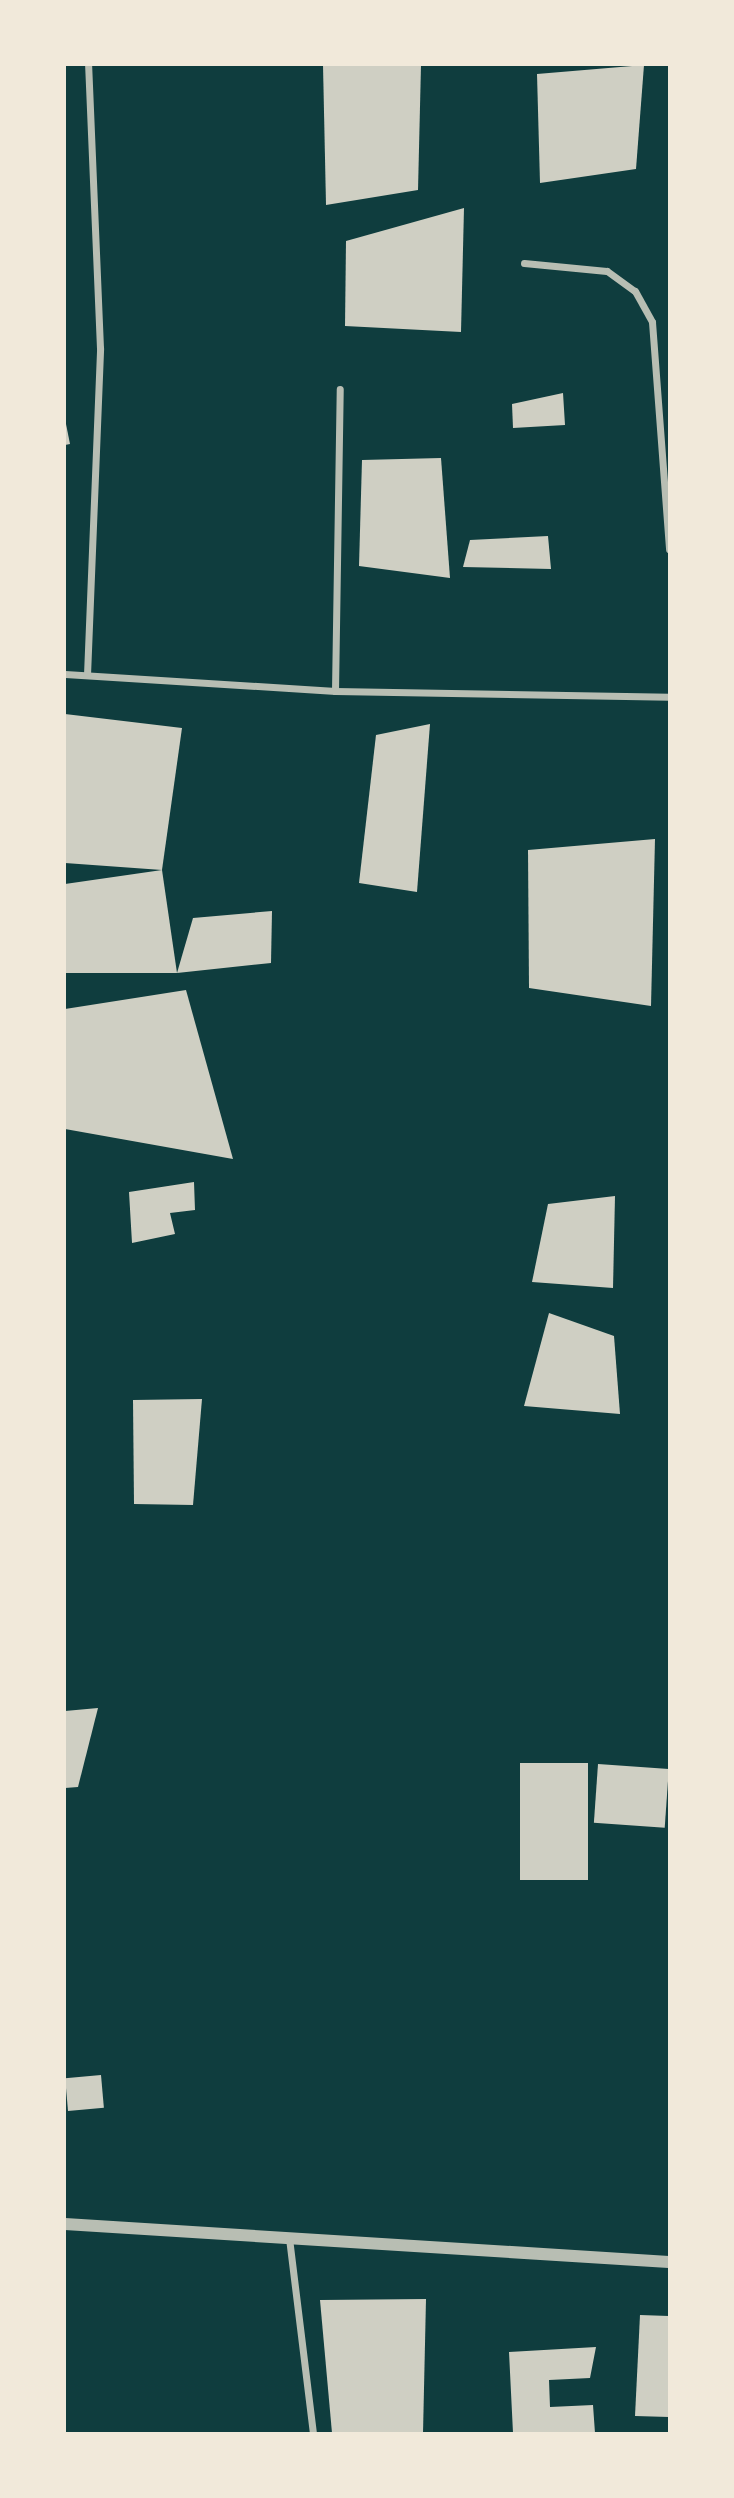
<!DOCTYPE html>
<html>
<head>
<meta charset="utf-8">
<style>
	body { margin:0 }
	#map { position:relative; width:734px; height:2498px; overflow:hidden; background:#0f3d3e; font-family:"Public Sans",sans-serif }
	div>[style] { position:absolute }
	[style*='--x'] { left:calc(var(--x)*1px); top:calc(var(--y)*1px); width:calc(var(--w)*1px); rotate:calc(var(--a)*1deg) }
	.building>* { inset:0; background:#cfcfc3; transform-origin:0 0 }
	.minor>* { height:7px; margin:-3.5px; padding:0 3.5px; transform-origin:3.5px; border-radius:3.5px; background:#b8beb3 }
	.tertiary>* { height:12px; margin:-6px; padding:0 6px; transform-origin:6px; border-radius:6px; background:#b8beb3 }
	span { translate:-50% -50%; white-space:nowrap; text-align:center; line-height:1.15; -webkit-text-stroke:7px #f1e9da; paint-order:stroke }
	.frame { position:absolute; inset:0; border:66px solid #f1e9da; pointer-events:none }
</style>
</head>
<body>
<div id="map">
	<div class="building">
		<i style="clip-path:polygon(323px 65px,421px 65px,418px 190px,326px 205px)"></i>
		<i style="clip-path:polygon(644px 65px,636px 169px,540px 183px,537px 74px)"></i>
		<i style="clip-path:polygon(464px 208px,461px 332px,345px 326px,346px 241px)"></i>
		<i style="clip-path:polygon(563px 393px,565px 425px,513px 428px,512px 404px)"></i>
		<i style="clip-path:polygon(65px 424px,66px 424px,70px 444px,65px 445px)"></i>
		<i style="clip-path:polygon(441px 458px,450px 578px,359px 566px,362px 460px)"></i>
		<i style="clip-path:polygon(548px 536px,551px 569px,463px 567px,470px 540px)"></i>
		<i style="clip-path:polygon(65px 714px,182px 728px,162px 870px,65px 863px)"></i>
		<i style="clip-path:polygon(430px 724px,417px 892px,359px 883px,376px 735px)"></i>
		<i style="clip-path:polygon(655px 839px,651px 1006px,529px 988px,528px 850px)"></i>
		<i style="clip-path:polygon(162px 870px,177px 973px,65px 973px,65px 884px)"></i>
		<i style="clip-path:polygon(272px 911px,271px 963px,177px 973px,193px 918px)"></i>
		<i style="clip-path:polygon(186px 990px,233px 1159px,65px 1129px,65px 1009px)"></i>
		<i style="clip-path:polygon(194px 1182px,195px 1210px,170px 1213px,175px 1234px,132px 1243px,129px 1192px)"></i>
		<i style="clip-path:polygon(615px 1196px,613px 1288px,532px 1282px,548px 1204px)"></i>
		<i style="clip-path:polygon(549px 1313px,614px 1336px,620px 1414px,524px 1406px)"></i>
		<i style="clip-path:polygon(202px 1399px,193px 1505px,134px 1504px,133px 1400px)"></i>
		<i style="clip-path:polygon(98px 1708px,78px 1787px,65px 1788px,65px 1711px)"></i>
		<i style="left:520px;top:1763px;width:68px;height:117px"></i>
		<i style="left:598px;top:1764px;width:71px;height:59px;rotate:4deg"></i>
		<i style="left:101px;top:2075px;width:33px;height:36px;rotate:85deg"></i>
		<i style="clip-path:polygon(426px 2299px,423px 2433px,332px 2433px,320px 2300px)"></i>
		<i style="clip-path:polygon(640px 2315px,669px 2316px,669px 2417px,635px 2416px)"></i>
		<i style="clip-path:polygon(596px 2347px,590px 2378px,549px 2380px,550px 2407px,593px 2405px,595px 2433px,513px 2433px,509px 2352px)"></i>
	</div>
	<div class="minor">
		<i style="--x:524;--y:263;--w:83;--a:5.5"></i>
		<i style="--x:607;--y:271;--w:34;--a:36"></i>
		<i style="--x:635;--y:291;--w:35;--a:61"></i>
		<i style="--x:652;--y:322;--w:228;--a:85.7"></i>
		<i style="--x:65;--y:674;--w:271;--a:3.6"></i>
		<i style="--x:335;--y:691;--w:334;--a:1"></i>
		<i style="--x:87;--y:675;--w:327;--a:-87.7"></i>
		<i style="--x:100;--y:348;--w:283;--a:-92.4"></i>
		<i style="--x:335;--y:691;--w:302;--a:-89.1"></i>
		<i style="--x:289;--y:2238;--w:196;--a:83"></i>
	</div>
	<div class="tertiary">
		<i style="--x:65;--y:2224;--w:605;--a:3.6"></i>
	</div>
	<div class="frame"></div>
</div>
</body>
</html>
